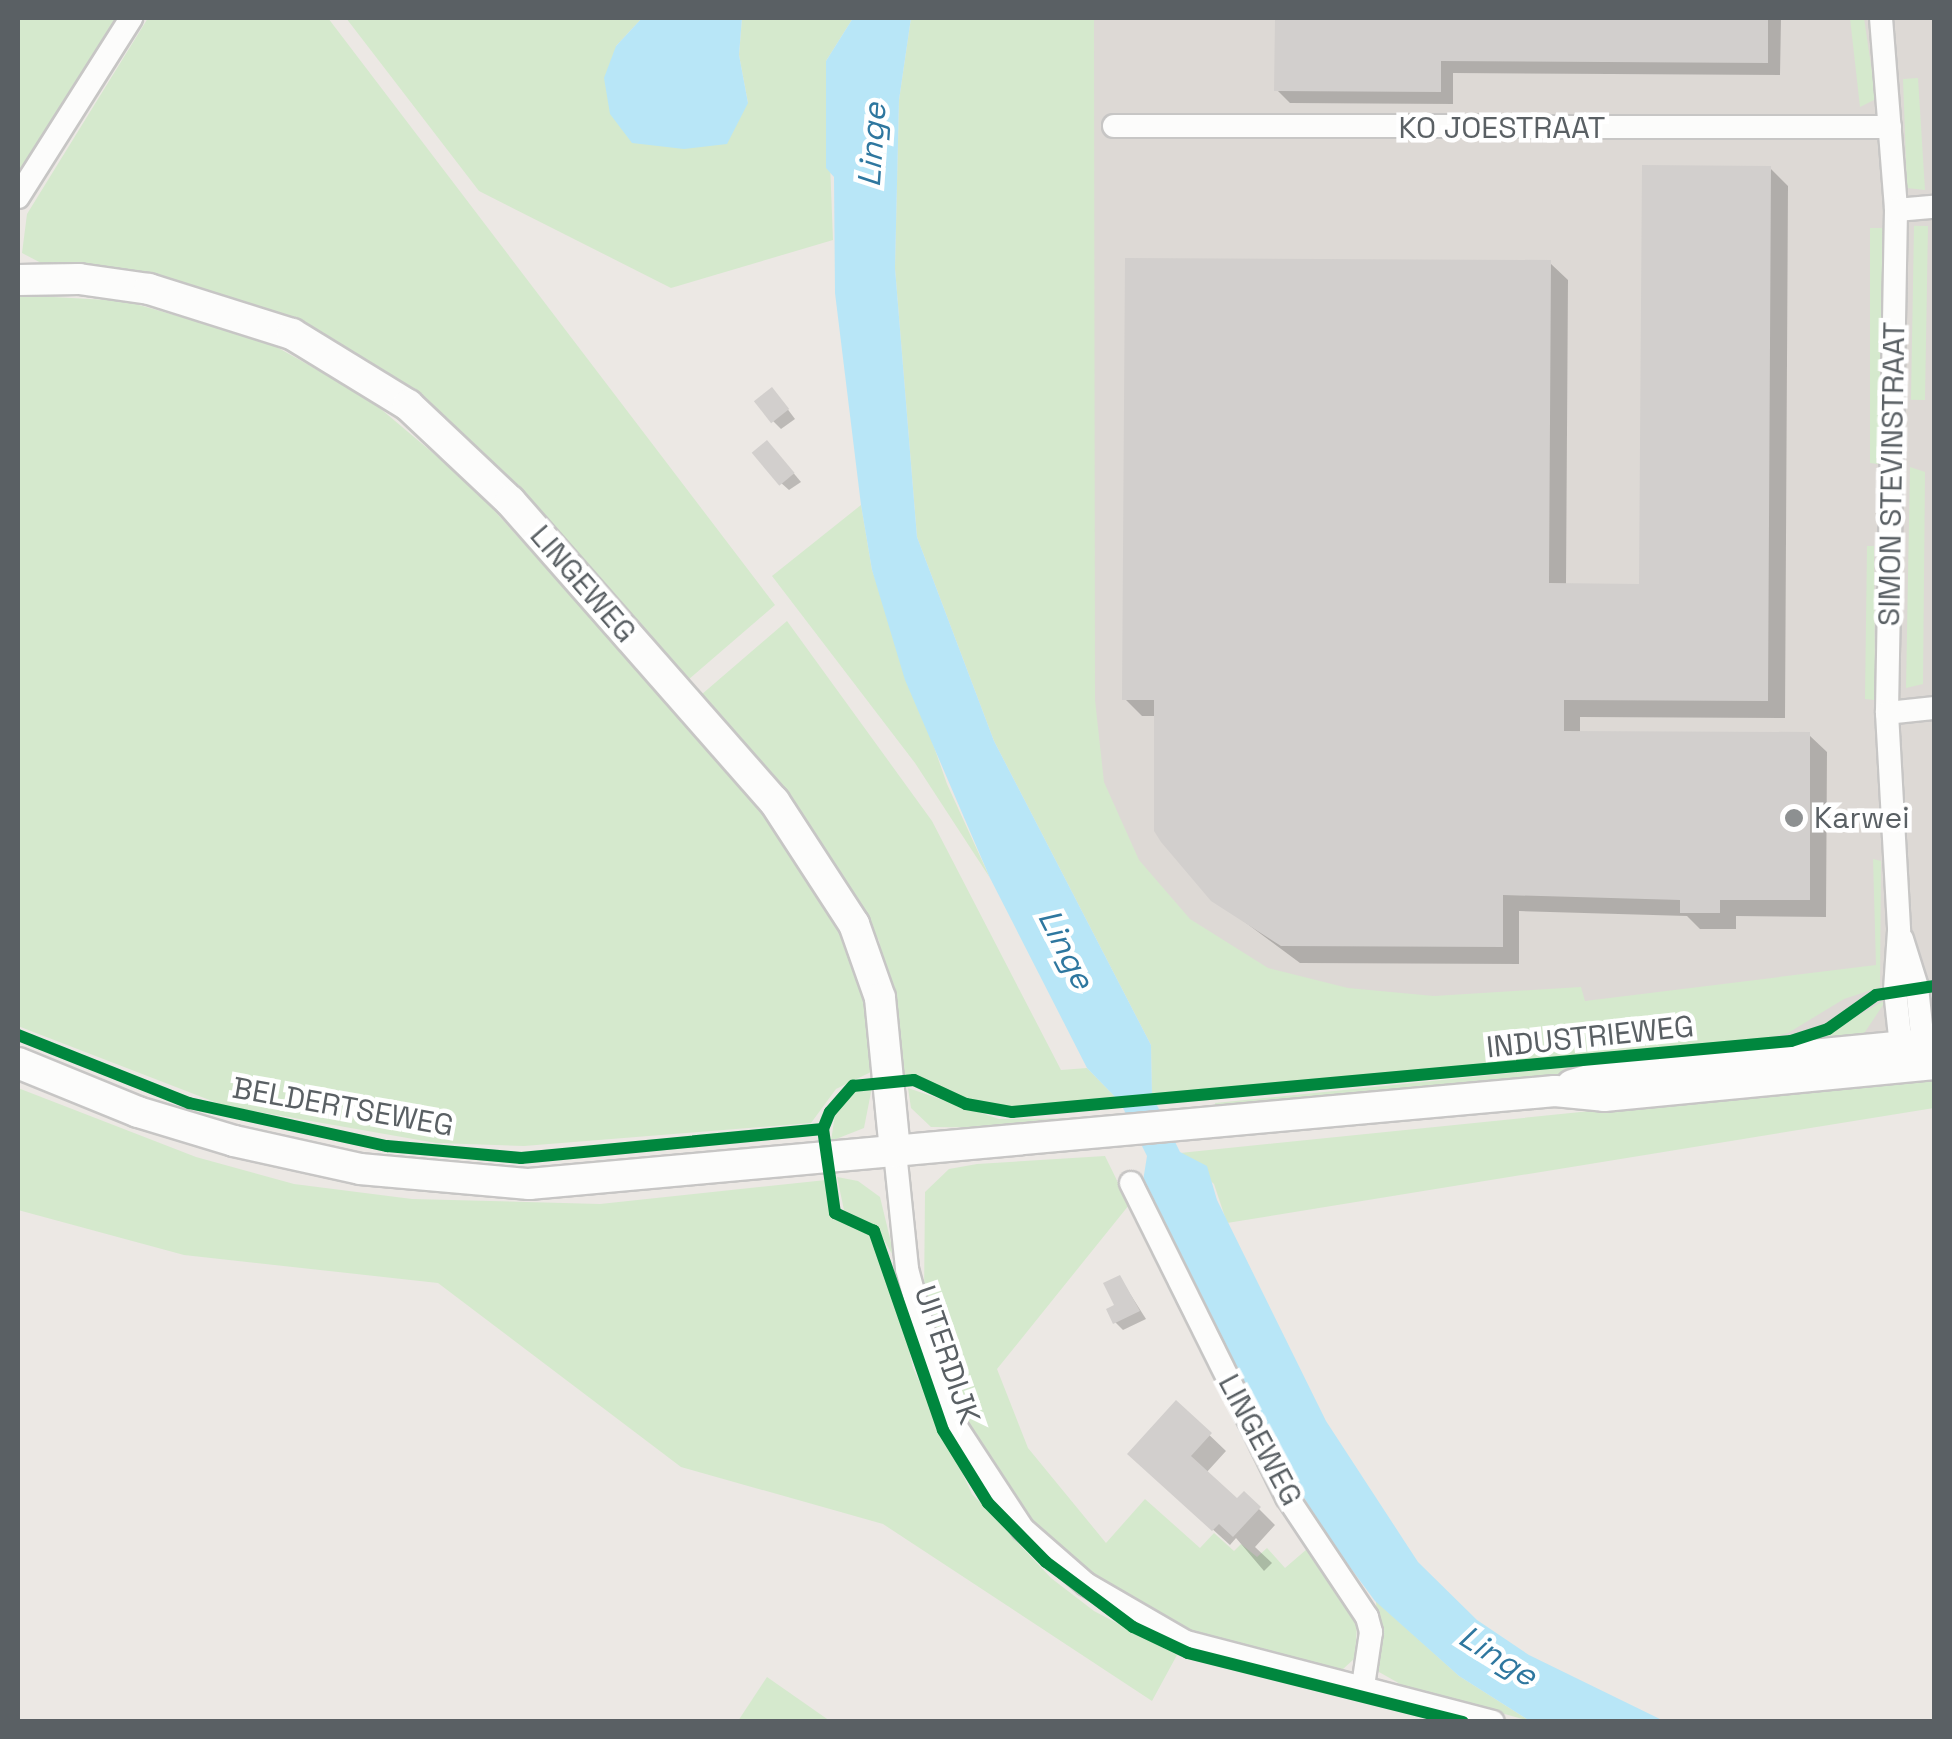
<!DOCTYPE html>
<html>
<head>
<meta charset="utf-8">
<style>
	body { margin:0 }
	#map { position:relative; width:1952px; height:1739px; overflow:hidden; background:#ece8e4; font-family:"Space Grotesk",sans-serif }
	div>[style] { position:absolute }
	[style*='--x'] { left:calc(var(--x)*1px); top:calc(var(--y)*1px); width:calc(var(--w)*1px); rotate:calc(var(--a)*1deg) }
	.industrial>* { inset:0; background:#ddd9d5 }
	.green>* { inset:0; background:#d5e9cd; transform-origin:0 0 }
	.water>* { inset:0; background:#b8e6f7 }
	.shadow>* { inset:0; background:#0003 }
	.building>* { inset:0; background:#d2cfcd; transform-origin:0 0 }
	.roads { filter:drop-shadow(2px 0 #c7c6c5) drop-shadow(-2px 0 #c7c6c5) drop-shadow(0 2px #c7c6c5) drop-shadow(0 -2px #c7c6c5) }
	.street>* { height:22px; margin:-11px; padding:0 11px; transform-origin:11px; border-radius:11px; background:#fcfcfb }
	.secondary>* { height:30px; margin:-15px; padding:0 15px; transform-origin:15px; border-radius:15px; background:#fcfcfb }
	.cycleway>* { height:12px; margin:-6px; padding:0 6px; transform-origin:6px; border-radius:6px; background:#00873e }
	.dots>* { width:28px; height:28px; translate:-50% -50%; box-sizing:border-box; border:5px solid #fff; border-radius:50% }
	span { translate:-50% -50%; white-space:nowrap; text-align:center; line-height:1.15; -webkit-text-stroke:9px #fff; paint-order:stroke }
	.street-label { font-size:30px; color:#5a6064 }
	.poi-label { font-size:30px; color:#5a6064 }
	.left { translate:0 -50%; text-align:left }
	.water-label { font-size:32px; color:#2e779f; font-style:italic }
	.frame { position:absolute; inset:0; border:20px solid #5a6064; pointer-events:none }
</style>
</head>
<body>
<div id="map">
	<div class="industrial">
		<i style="clip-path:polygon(1071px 18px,1934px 18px,1934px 1028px,1238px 1080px,1092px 782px)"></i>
	</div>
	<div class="green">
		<i style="clip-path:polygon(18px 18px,118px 18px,18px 176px)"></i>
		<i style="clip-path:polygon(148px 18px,328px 18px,775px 605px,681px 686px,389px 384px,128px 278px,43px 264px,22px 253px,27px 214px)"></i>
		<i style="clip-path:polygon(346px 18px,642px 18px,616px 46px,748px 103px,739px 55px,742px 18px,853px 18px,826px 61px,833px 240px,671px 288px,479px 191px)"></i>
		<i style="clip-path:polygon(911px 18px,1094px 18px,1095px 700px,1104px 782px,1139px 860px,1190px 919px,1268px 968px,1348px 988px,1434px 996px,1581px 987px,1585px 1001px,1876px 965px,1873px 859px,1881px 861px,1880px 987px,1844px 999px,1788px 1033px,1748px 1042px,1152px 1095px,1151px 1045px,994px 741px,917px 537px,895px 268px,899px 100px)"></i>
		<i style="clip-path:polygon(1850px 18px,1864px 18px,1876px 99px,1860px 107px)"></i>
		<i style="clip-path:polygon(1918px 78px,1925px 190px,1907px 188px,1903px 79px)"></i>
		<i style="left:1928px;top:226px;width:174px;height:14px;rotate:91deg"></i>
		<i style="clip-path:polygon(1870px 228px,1884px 228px,1885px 400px,1878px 464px,1870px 463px)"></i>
		<i style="clip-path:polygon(18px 295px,125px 301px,266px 341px,369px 399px,472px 486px,758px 803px,827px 911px,850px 933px,871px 1014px,871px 1072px,836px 1089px,811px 1123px,524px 1146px,436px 1143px,225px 1106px,18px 1026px)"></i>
		<i style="clip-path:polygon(1910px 467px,1925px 472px,1923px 684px,1906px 688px)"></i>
		<i style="clip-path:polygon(861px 505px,872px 570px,947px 784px,990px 878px,915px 763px,772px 576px)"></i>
		<i style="clip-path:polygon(1867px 546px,1874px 546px,1875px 700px,1865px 699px)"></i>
		<i style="clip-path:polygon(787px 621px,932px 821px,1061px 1070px,1087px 1068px,1120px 1102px,991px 1108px,902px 1073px,879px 940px,861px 930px,694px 701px)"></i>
		<i style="clip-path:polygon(1887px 999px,1863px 1035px,1520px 1080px,1216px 1111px,1215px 1103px,1778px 1046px,1821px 1037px)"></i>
		<i style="clip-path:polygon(1934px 1076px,1934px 1108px,1227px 1223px,1214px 1184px,1180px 1153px)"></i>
		<i style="clip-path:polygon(872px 1087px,864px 1128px,831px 1141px,835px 1115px,853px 1091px)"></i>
		<i style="clip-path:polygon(18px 1088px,196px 1157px,294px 1184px,412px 1199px,600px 1204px,826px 1180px,834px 1214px,871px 1235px,892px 1272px,913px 1368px,972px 1494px,1051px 1578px,1094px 1611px,1177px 1655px,1152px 1701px,883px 1524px,681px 1467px,438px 1283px,184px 1255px,18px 1210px)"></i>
		<i style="clip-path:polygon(908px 1088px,999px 1119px,1119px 1118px,1021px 1128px,931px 1127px,911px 1108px)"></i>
		<i style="clip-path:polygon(1105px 1156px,1129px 1205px,997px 1369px,1028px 1448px,1106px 1543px,1145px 1499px,1200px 1548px,1214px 1533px,1234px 1551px,1241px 1544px,1257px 1557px,1267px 1548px,1285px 1568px,1307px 1549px,1357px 1625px,1355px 1658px,1342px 1670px,1174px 1631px,1049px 1547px,960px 1424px,924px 1299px,925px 1192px,949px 1169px,977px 1164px)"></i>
		<i style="clip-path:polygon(837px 1177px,858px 1181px,880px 1197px,895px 1259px,876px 1226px,844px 1210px)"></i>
		<i style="clip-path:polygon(1376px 1601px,1459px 1676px,1530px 1721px,1402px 1685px,1379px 1672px)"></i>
		<i style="clip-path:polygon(767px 1677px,830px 1721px,738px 1721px)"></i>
	</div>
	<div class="water">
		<i style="clip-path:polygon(642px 18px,742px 18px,739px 55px,748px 103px,727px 144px,684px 149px,632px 143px,610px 114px,604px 78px,616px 46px)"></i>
		<i style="clip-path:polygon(853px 18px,911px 18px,899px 100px,895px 268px,917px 537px,994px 741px,1151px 1045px,1152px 1095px,1180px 1152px,1207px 1166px,1217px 1200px,1326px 1421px,1418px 1562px,1477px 1620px,1529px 1655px,1664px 1721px,1530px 1721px,1459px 1676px,1375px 1601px,1326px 1535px,1265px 1431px,1143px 1181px,1147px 1156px,1120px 1102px,1087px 1068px,990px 878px,905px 680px,872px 570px,861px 505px,835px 293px,834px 177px,826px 168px,826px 61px)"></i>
	</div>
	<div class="shadow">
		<i style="clip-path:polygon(1277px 18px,1781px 18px,1780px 75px,1453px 73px,1453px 104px,1290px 103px,1277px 90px)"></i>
		<i style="clip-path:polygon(1770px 168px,1788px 186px,1785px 718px,1580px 717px,1580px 734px,1809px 735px,1827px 752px,1826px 917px,1736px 916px,1736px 929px,1700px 929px,1687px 916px,1519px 911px,1519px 964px,1300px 963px,1207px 894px,1157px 716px,1142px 716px,1125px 699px,1550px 263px,1568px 280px,1566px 586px,1642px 586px)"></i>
		<i style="clip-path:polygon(780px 399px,795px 419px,781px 429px,773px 421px)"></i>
		<i style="clip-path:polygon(775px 451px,801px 482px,789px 490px,780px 482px)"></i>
		<i style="clip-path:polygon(1120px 1278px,1146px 1319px,1123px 1330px,1115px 1322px)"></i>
		<i style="clip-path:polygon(1177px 1404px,1226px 1451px,1206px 1473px,1237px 1502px,1244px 1494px,1275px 1525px,1255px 1547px,1272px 1563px,1264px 1571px,1236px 1538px,1230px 1545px,1147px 1470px)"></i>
	</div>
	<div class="building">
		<i style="clip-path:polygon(1275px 18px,1768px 18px,1768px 63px,1441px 61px,1441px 92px,1274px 91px)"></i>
		<i style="clip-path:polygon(1642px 165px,1771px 166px,1768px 701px,1564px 700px,1564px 731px,1810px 732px,1810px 900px,1720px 900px,1720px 913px,1680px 913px,1680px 900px,1503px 895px,1503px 947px,1281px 946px,1211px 901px,1161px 842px,1154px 831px,1154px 700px,1122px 700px,1125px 258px,1551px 260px,1549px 583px,1639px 584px)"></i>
		<i style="left:772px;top:387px;width:28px;height:23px;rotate:52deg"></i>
		<i style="left:767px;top:440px;width:43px;height:20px;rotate:50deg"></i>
		<i style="clip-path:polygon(1120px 1275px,1140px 1311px,1113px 1324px,1106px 1309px,1114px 1305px,1103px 1283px)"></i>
		<i style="clip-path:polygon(1176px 1400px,1212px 1433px,1191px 1456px,1237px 1498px,1244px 1491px,1261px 1507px,1233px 1537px,1219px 1524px,1212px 1531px,1127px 1454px)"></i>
	</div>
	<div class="roads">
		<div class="street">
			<i style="--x:1881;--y:18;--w:193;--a:85.5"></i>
			<i style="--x:1896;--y:210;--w:503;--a:91.03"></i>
			<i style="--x:1887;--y:713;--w:218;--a:86.8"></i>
			<i style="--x:1899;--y:931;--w:59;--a:93.9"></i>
			<i style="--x:1895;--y:990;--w:56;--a:83.9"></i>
			<i style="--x:1901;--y:1046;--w:16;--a:52"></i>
			<i style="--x:1114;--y:126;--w:776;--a:0.07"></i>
			<i style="--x:18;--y:197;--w:212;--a:-57.7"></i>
			<i style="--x:1896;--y:210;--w:38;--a:-5"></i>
			<i style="--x:1887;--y:713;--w:47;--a:-6.1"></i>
			<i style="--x:1902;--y:939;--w:50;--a:72.6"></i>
			<i style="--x:1917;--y:987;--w:57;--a:84"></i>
			<i style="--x:1923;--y:1044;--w:15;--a:106"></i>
			<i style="--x:895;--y:1152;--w:118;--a:84.1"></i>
			<i style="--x:907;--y:1269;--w:146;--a:74.9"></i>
			<i style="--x:945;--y:1410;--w:142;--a:56.8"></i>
			<i style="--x:1023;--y:1529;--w:84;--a:41.1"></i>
			<i style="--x:1086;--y:1584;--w:116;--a:30.1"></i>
			<i style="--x:1186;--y:1642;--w:317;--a:14.6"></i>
			<i style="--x:1131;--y:1183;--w:351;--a:63.6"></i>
			<i style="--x:1287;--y:1497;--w:144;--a:56.3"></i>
			<i style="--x:1367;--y:1617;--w:16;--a:75"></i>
			<i style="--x:1371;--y:1632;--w:55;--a:98.4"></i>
		</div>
		<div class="secondary">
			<i style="--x:18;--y:280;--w:61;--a:-0.9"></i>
			<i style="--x:79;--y:279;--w:71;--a:8.1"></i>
			<i style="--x:149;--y:289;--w:150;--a:17.5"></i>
			<i style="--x:292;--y:334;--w:136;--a:31.5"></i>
			<i style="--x:408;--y:405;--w:140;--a:43.3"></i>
			<i style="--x:510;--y:501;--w:400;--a:48.7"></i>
			<i style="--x:774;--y:801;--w:147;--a:57"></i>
			<i style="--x:854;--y:924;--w:78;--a:70.6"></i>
			<i style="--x:880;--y:998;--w:155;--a:84.4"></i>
			<i style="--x:18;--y:1063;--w:130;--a:22.2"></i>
			<i style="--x:138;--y:1112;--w:100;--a:16.8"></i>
			<i style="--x:234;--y:1141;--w:129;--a:12.5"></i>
			<i style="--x:360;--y:1169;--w:170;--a:5.1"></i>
			<i style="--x:529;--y:1184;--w:1030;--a:-5.18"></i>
			<i style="--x:1555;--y:1091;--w:49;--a:5.8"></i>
			<i style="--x:1604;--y:1096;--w:332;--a:-5.5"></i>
			<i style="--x:1572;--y:1085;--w:34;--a:-17"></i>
			<i style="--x:1604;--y:1075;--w:332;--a:-5.5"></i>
		</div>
	</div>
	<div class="cycleway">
		<i style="--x:18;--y:1035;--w:184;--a:21.7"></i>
		<i style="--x:189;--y:1103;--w:203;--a:12.3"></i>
		<i style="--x:387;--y:1146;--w:135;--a:5.1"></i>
		<i style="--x:521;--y:1158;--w:303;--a:-5.5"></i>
		<i style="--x:1463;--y:1722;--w:284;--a:-165.9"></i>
		<i style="--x:1188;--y:1653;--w:61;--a:-154.7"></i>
		<i style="--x:1133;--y:1627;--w:109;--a:-143.2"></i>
		<i style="--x:1046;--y:1562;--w:83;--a:-134.5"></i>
		<i style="--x:988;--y:1503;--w:86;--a:-121.7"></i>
		<i style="--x:943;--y:1430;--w:211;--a:-109.1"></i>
		<i style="--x:874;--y:1231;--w:43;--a:-155.2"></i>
		<i style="--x:835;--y:1213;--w:85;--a:-98.1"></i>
		<i style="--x:823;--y:1129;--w:18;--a:-68"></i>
		<i style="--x:830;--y:1112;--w:35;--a:-49"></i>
		<i style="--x:853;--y:1086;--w:61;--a:-5.6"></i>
		<i style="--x:914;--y:1080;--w:57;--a:24.8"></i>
		<i style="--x:966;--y:1104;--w:47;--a:9.9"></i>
		<i style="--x:1012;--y:1112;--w:782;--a:-5.21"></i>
		<i style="--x:1791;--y:1041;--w:39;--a:-18"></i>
		<i style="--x:1828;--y:1029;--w:59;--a:-35.3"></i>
		<i style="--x:1876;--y:995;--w:59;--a:-8.8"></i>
	</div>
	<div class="dots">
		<i style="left:1794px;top:818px;background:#8d9091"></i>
	</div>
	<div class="street-label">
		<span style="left:1502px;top:128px">KO JOESTRAAT</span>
		<span style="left:1892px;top:474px;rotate:-89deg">SIMON STEVINSTRAAT</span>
		<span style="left:583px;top:584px;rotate:49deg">LINGEWEG</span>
		<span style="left:1590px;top:1037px;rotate:-6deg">INDUSTRIEWEG</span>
		<span style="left:343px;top:1107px;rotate:10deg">BELDERTSEWEG</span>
		<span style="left:947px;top:1355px;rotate:71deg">UITERDIJK</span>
		<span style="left:1260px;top:1440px;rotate:62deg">LINGEWEG</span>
	</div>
	<div class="poi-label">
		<span class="left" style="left:1814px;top:818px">Karwei</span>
	</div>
	<div class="water-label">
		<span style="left:872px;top:145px;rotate:-86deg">Linge</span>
		<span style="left:1066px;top:949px;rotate:63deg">Linge</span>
		<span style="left:1498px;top:1656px;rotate:32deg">Linge</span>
	</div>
	<div class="frame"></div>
</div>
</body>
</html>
